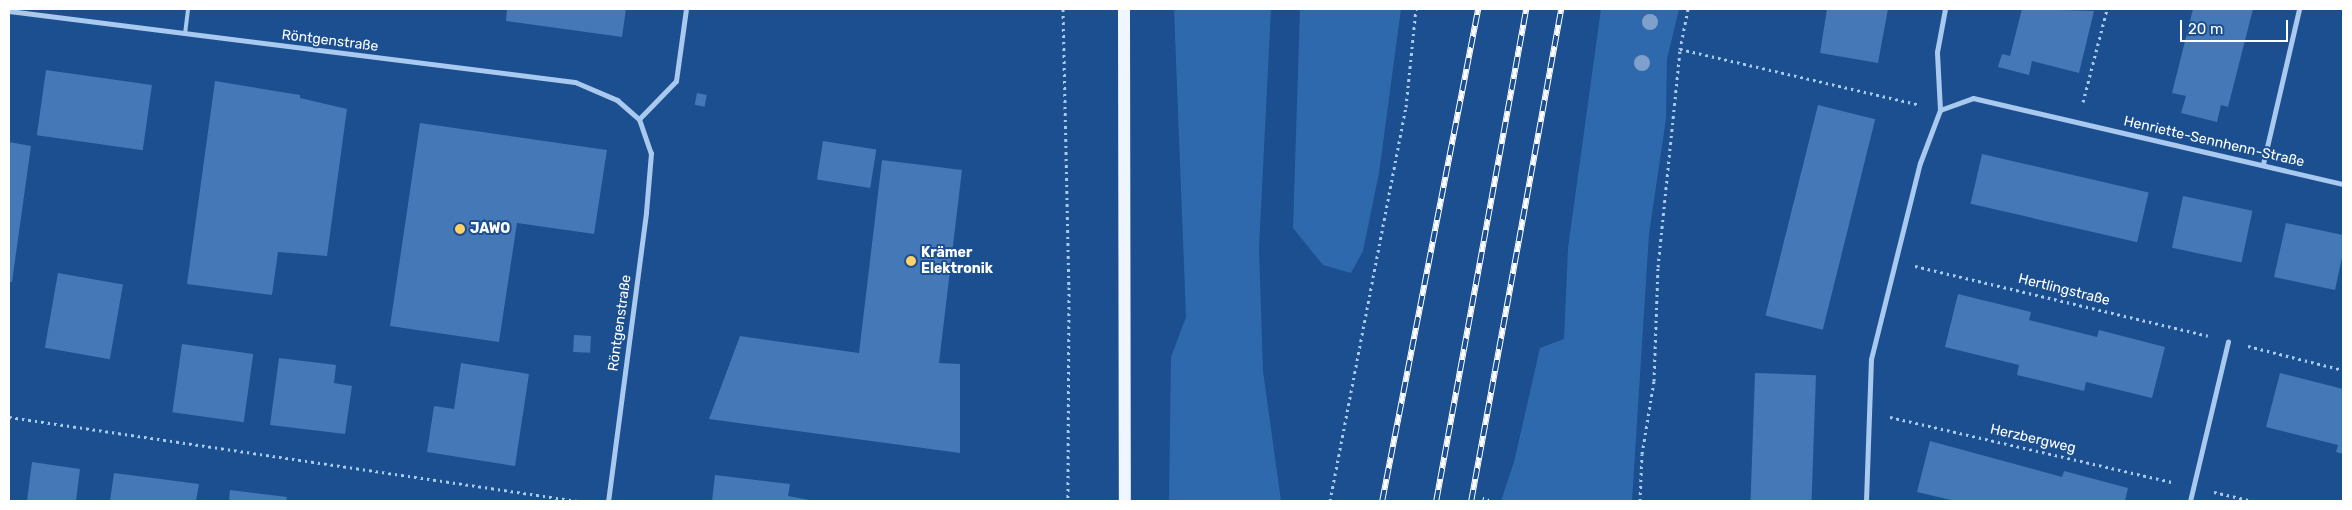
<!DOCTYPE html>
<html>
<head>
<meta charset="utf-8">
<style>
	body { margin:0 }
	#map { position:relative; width:2352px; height:510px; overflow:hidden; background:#1b4f8f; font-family:Rubik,sans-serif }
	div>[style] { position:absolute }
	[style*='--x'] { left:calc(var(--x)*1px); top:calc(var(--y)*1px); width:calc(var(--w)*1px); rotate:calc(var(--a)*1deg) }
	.green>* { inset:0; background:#2e69ad }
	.building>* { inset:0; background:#4478b7; transform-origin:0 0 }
	.path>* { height:3px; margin-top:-1.5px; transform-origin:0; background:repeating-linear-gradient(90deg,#a9c9ee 0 2.5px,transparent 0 6.5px) }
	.lane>* { height:4px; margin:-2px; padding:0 2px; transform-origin:2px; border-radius:2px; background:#a9c9ee }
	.street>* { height:5px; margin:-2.5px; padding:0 2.5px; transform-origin:2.5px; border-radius:2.5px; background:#a9c9ee }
	.primary>* { height:12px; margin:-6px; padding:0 6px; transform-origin:6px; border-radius:6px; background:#f0f6ff }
	.rail>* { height:5.5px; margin-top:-2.75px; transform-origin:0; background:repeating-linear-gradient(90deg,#1b4f8f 0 11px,#fff 0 22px); box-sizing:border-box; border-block:1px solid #fff }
	.trees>* { width:16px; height:16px; margin:-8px; border-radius:50%; background:#7ea0ca }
	.dots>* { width:14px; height:14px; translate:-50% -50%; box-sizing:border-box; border:2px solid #1b4f8f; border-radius:50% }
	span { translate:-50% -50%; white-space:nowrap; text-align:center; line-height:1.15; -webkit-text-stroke:4px #1b4f8f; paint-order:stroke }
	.street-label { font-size:14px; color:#fff }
	.poi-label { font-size:14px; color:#fff; font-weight:700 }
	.left { translate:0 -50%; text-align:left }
	.frame { position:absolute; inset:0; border:10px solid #fff; pointer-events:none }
	.scale { position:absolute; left:2180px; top:20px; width:108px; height:22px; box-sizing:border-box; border:2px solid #fff; border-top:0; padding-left:6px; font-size:15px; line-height:18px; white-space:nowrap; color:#fff; -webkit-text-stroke:4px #1b4f8f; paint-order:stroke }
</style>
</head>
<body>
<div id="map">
	<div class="green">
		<i style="clip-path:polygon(1174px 9px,1271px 9px,1259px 248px,1263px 371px,1281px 501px,1169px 501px,1171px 357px,1186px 317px)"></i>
		<i style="clip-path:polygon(1300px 9px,1401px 9px,1379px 173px,1363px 251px,1351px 273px,1323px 265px,1293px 228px)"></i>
		<i style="clip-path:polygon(1601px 9px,1679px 9px,1667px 59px,1666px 119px,1649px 234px,1632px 501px,1501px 501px,1514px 462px,1540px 348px,1564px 339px,1568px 248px)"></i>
	</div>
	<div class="building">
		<i style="clip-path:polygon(507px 9px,626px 9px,622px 37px,506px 21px)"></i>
		<i style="clip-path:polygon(1827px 9px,1888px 9px,1878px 63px,1820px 53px)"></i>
		<i style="clip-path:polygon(2022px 9px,2094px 11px,2079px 73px,2032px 61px,2029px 75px,1998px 67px,2002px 54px,2010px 56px)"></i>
		<i style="clip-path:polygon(2193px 9px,2253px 9px,2228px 107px,2221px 105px,2217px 122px,2181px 113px,2186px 96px,2172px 93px)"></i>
		<i style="left:46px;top:70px;width:107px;height:66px;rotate:8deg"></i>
		<i style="clip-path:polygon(215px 81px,300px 95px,300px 98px,347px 109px,327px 256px,278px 252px,272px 295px,187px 284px)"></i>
		<i style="left:697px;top:93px;width:10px;height:12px;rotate:11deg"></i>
		<i style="left:1818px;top:105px;width:59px;height:217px;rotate:14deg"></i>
		<i style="clip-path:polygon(420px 123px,607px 150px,594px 234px,517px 223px,499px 342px,390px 326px)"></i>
		<i style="left:823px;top:141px;width:54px;height:39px;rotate:9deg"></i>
		<i style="clip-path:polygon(9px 142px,31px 146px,12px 282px,9px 282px)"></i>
		<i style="left:1982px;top:154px;width:171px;height:51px;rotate:13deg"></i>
		<i style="clip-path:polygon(882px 160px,962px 170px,939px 363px,960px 364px,960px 453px,709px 419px,740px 336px,859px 353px)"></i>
		<i style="left:2183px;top:196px;width:71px;height:53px;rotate:12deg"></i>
		<i style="clip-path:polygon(2286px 223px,2343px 235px,2343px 253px,2335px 290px,2274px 277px)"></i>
		<i style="left:58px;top:273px;width:66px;height:76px;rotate:10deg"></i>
		<i style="clip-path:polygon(1958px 294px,2031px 312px,2029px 320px,2097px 337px,2099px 330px,2165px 347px,2152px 398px,2086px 382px,2084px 391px,2017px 375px,2019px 365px,1945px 347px)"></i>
		<i style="left:574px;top:335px;width:17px;height:17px;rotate:3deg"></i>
		<i style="left:182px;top:344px;width:72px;height:69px;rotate:8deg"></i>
		<i style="clip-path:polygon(279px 358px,336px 365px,334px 383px,352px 386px,345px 434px,270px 425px)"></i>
		<i style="clip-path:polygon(461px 363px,529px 374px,515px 466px,427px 452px,434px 406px,454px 409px)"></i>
		<i style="left:1755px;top:373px;width:61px;height:128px;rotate:2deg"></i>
		<i style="clip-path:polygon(2280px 373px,2343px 389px,2343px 454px,2336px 452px,2338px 445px,2266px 427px)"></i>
		<i style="clip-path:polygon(1930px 441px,2062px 477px,2064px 471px,2128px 488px,2125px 501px,1955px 501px,1917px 492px)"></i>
		<i style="clip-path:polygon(32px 462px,80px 469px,76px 501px,27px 501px)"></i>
		<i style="clip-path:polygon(114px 473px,199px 484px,196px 501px,110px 501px)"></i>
		<i style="clip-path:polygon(715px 475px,790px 484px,788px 496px,815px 501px,712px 501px)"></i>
		<i style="clip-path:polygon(230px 490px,287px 497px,286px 501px,229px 501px)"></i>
	</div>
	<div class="path">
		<i style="--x:1063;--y:9;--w:278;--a:88.8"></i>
		<i style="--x:1069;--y:287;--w:214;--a:90.3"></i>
		<i style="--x:1688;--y:9;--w:41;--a:101.3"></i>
		<i style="--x:1680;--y:49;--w:246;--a:13.1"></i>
		<i style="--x:2083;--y:102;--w:96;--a:-75.5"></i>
		<i style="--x:1915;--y:266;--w:301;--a:13.4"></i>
		<i style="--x:2248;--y:346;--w:98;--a:14.2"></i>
		<i style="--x:9;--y:417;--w:575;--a:8.4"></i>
		<i style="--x:1890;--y:417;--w:289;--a:13"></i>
		<i style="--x:2214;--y:492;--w:40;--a:13"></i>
		<i style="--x:1330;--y:501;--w:401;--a:-79.1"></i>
		<i style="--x:1406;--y:107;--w:99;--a:-84.2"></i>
		<i style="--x:1640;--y:501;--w:47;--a:-87.6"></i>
		<i style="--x:1642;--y:454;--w:74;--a:-80.7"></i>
		<i style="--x:1654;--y:381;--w:114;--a:-88"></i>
		<i style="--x:1658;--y:267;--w:219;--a:-84.2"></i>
	</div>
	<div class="lane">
		<i style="--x:185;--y:34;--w:25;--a:-83"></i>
	</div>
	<div class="street">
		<i style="--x:9;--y:11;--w:570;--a:7.15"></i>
		<i style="--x:575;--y:82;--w:46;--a:23.2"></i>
		<i style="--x:617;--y:100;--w:29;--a:41"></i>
		<i style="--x:639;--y:119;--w:36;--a:71"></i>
		<i style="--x:651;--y:153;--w:60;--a:94.8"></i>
		<i style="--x:646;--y:213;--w:290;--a:97.5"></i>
		<i style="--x:1940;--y:110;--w:35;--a:-20"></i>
		<i style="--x:1973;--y:98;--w:380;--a:13.1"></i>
		<i style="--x:639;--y:119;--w:53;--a:-45.8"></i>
		<i style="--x:676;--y:81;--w:73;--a:-82.1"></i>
		<i style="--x:2263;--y:164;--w:159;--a:-76.9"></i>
		<i style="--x:1866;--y:501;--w:142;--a:-88"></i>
		<i style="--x:1871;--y:359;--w:202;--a:-76"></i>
		<i style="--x:1920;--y:163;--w:57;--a:-69.3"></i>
		<i style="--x:1940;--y:110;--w:58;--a:-93"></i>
		<i style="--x:1937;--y:52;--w:44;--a:-79.5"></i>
		<i style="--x:2190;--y:501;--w:164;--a:-76.6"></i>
	</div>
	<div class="primary">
		<i style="--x:1124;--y:9;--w:492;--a:89.9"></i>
	</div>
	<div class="rail">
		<i style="--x:1382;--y:501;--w:501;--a:-78.96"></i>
		<i style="--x:1436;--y:501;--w:500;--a:-79.63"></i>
		<i style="--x:1471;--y:501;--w:500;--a:-79.63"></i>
		<i style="--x:1485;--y:501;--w:3;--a:-72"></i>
	</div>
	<div class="trees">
		<i style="left:1650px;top:22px"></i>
		<i style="left:1642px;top:63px"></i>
	</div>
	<div class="dots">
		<i style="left:460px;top:229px;background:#ffd166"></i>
		<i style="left:911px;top:261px;background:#ffd166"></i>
	</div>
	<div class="street-label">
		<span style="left:330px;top:41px;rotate:7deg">Röntgenstraße</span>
		<span style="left:2214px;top:142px;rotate:13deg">Henriette-Sennhenn-Straße</span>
		<span style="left:2064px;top:290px;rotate:14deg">Hertlingstraße</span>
		<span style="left:620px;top:323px;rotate:-82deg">Röntgenstraße</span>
		<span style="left:2033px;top:439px;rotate:13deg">Herzbergweg</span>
	</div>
	<div class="poi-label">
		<span class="left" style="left:470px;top:229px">JAWO</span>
		<span class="left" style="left:921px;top:261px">Krämer<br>Elektronik</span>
	</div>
	<div class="frame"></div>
	<div class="scale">20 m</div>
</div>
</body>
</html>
